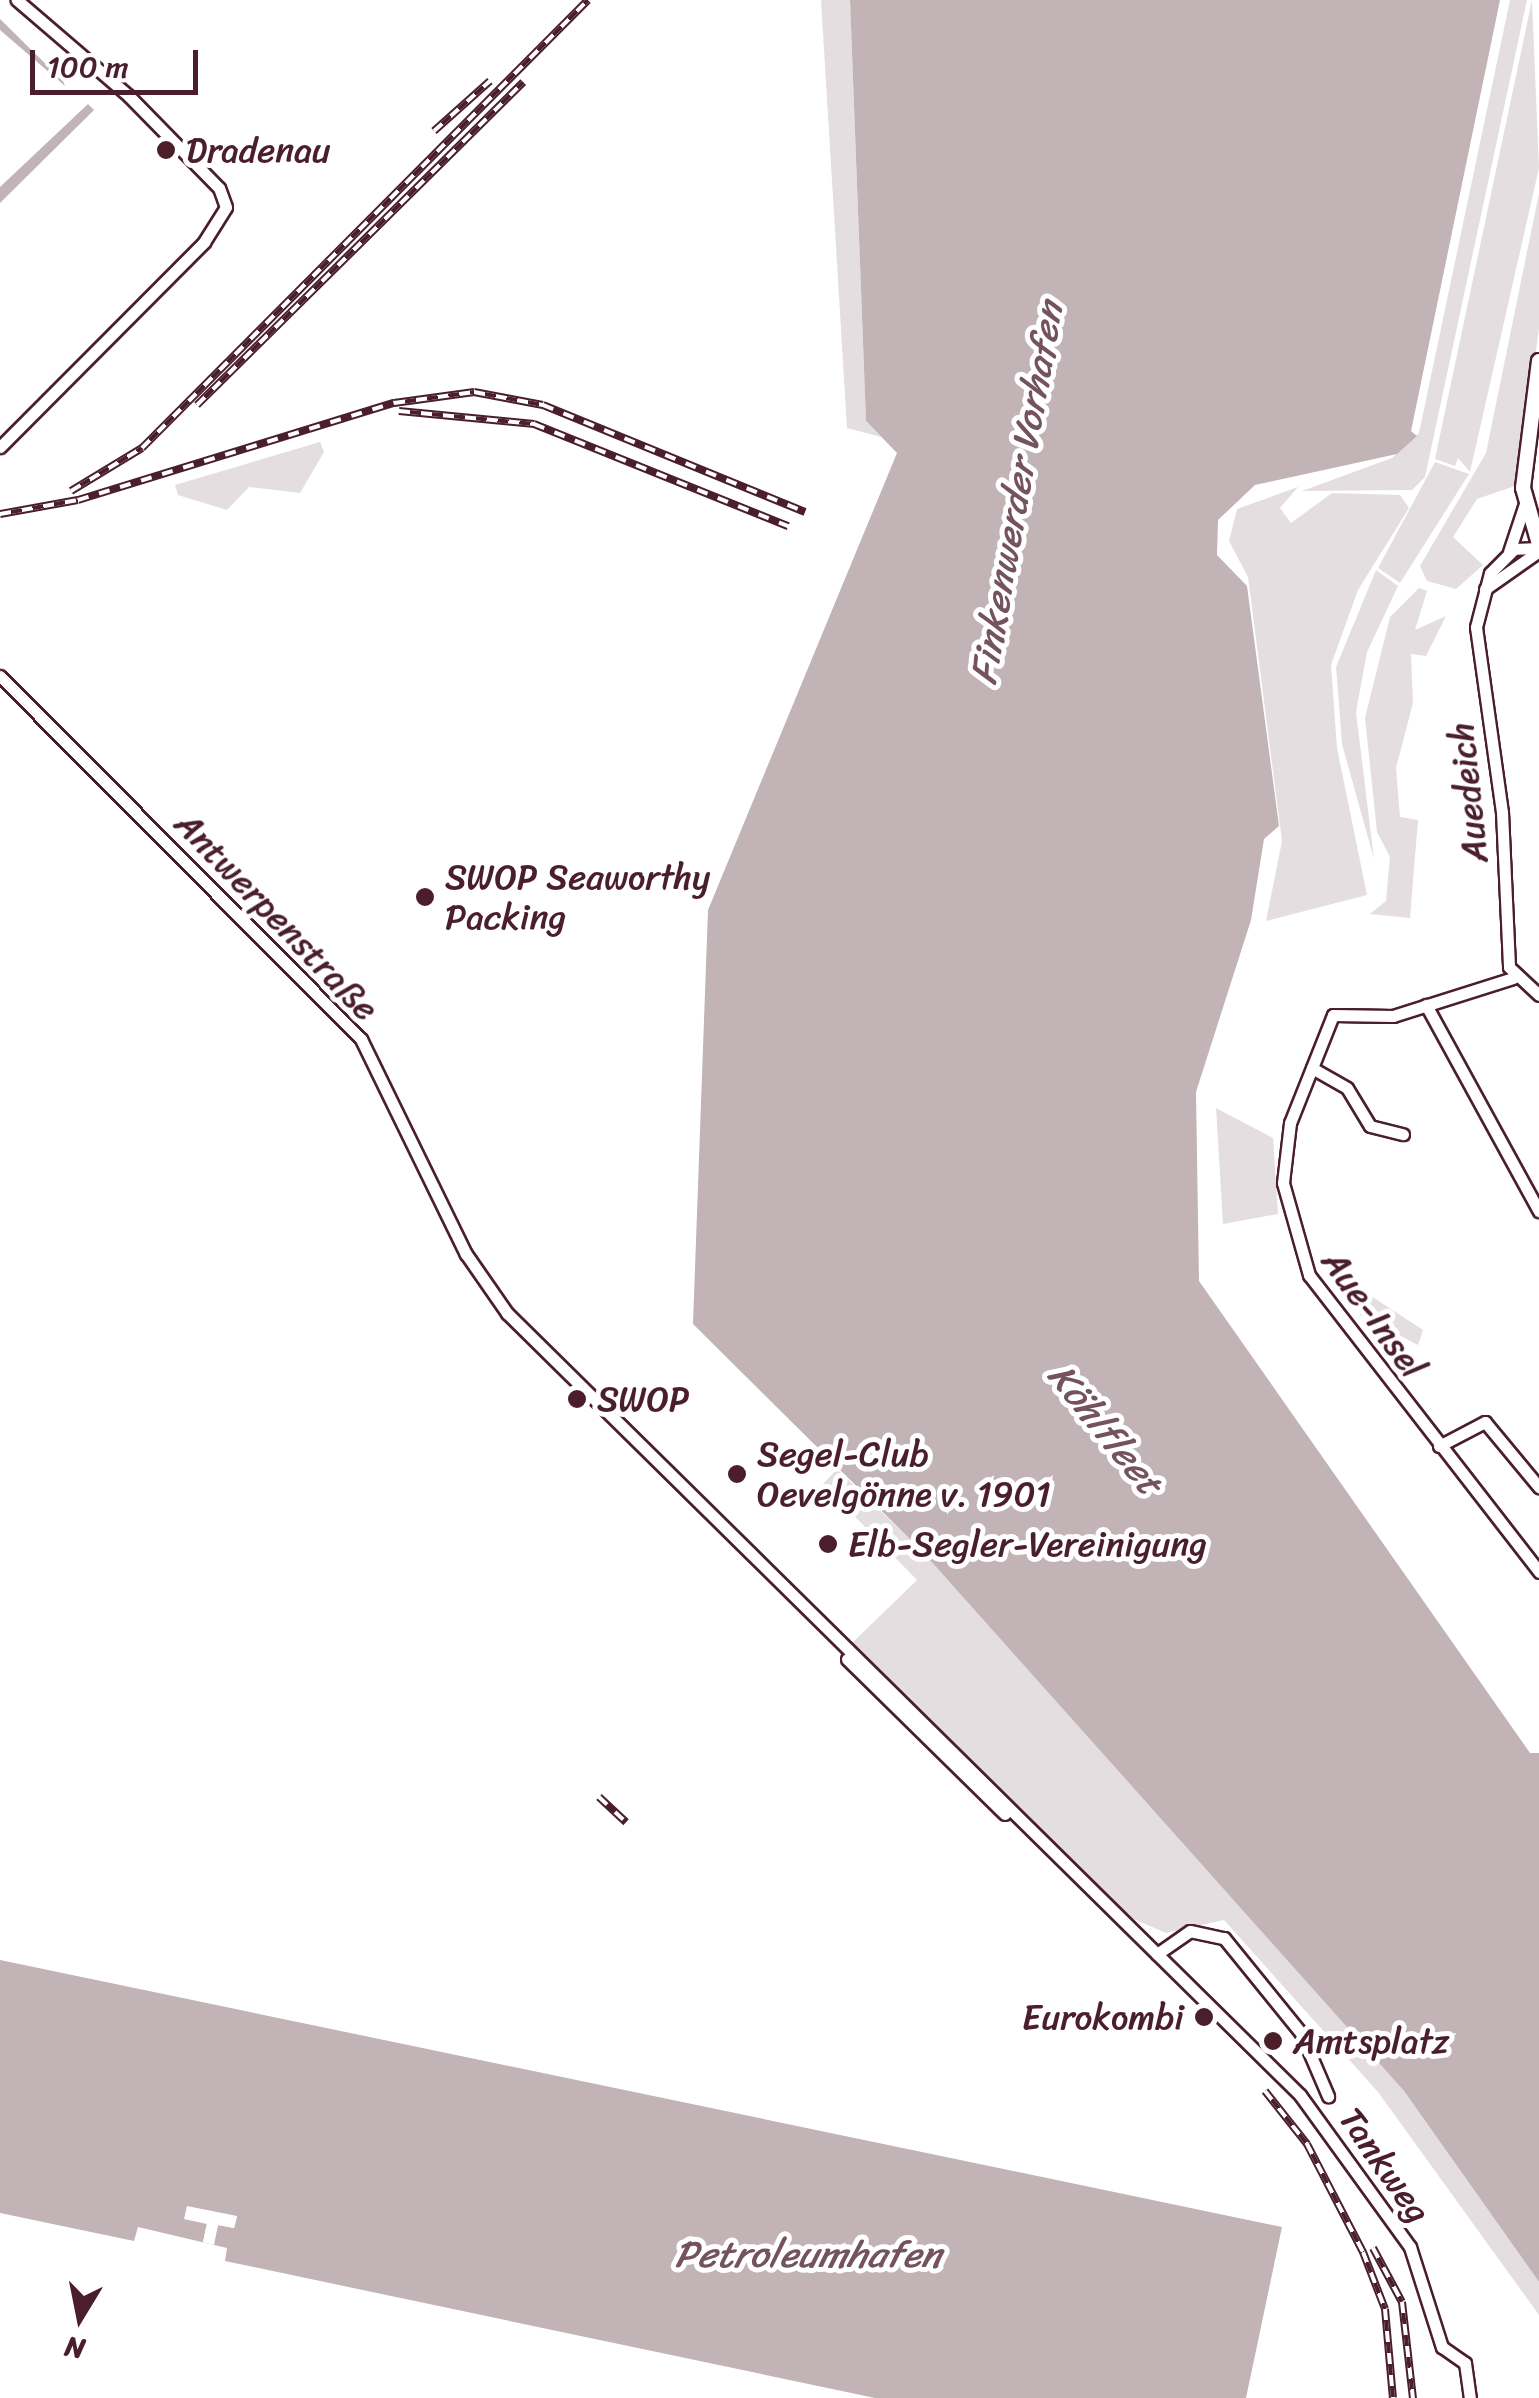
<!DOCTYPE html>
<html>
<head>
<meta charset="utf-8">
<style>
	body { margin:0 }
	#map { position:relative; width:1539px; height:2398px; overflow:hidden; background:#fff; font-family:Sriracha,sans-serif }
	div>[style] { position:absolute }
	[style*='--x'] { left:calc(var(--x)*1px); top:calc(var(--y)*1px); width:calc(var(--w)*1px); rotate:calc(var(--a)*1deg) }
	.green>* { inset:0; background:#e5dee0 }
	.water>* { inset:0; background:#c1b3b6 }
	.pier>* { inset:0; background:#fff }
	.roads { filter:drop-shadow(2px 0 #4a1f2b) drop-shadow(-2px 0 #4a1f2b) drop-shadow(0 2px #4a1f2b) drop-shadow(0 -2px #4a1f2b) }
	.minor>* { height:11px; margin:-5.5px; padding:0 5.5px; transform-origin:5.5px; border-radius:5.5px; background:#fff }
	.tertiary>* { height:14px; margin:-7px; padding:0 7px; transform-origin:7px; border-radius:7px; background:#fff }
	.rail>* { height:8px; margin-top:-4px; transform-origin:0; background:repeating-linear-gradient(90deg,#fff 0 11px,#4a1f2b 0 22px); box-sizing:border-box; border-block:2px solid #4a1f2b }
	.dots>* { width:28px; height:28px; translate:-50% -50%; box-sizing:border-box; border:5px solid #fff; border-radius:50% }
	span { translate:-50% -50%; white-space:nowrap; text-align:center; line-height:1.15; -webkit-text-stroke:10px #fff; paint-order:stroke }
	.poi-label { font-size:35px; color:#4a1f2b }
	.left { translate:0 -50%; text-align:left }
	.right { translate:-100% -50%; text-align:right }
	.street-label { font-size:35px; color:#4a1f2b }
	.water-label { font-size:38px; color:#74535c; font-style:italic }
	.north { position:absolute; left:30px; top:2268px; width:100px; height:100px; -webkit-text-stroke:8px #fff; paint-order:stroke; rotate:190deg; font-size:28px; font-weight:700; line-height:40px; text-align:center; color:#4a1f2b }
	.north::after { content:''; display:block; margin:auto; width:35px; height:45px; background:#4a1f2b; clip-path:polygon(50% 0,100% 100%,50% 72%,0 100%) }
	.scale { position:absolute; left:30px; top:50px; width:168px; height:45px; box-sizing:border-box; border:5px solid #4a1f2b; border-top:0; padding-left:12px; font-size:30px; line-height:35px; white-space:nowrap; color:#4a1f2b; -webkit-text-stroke:8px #fff; paint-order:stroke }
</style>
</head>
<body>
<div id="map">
	<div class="green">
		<i style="clip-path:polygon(821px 0,850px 0,866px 421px,881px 437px,847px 428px)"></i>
		<i style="clip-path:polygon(1510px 0,1527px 0,1425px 477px,1412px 490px,1302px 491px,1392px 458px,1419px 433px)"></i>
		<i style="clip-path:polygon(1532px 0,1539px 168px,1470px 472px,1458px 458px,1455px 466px,1435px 459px)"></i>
		<i style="clip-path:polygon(1539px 193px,1539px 328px,1518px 485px,1477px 499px,1453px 537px,1483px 565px,1456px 589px,1427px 581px,1420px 566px,1486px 453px)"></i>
		<i style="clip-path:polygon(320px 442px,324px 452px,300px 493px,249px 487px,227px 510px,178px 495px,175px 485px)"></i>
		<i style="clip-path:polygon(1435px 462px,1469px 474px,1400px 583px,1378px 568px)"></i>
		<i style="clip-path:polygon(1298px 487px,1280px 508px,1291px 523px,1332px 493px,1400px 495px,1409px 508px,1358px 590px,1331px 665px,1337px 748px,1367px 895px,1266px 921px,1282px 841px,1248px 577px,1229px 541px,1237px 509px)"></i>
		<i style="clip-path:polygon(1376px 570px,1398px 586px,1367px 652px,1356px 712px,1374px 859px,1342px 744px,1336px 667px)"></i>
		<i style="clip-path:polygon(1419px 588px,1427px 591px,1415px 630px,1446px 616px,1426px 656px,1411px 654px,1413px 703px,1396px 768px,1400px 817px,1418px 820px,1410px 918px,1370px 914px,1386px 901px,1390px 857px,1377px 832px,1365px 718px,1390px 617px)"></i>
		<i style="clip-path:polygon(1216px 1108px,1273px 1138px,1278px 1214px,1223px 1224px)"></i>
		<i style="clip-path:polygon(1362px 1290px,1423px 1330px,1418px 1345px,1360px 1315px)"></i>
		<i style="clip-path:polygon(837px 1469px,921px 1550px,1404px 2091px,1539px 2282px,1539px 2315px,1378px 2092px,1224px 1920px,1166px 1933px,1122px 1914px,850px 1645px,917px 1580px,823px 1484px)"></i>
	</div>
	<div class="water">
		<i style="clip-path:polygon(850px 0,1500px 0,1411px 431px,1417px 436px,1397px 454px,1255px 485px,1218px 520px,1217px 555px,1247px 586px,1279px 826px,1264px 839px,1251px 920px,1196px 1092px,1199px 1281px,1530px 1753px,1539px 1753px,1539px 2282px,1404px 2091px,921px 1550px,693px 1324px,708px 910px,897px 453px,866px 421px)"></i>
		<i style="clip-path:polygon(0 19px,63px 81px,65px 86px,0 30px)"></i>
		<i style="clip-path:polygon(88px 104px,94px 110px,0 203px,0 187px)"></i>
		<i style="clip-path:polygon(evenodd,0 1960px,1282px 2227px,1246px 2398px,875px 2398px,225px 2261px,227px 2248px,138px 2227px,134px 2241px,0 2213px,0 1960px,187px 2207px,237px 2217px,234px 2228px,218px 2225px,213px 2244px,203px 2242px,207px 2223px,185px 2219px,187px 2207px)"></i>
	</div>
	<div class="pier">
		<i style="clip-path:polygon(187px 2206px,237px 2216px,234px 2228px,218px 2225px,214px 2245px,203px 2242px,207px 2224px,184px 2219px)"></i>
	</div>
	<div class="roads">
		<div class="minor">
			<i style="--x:0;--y:447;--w:289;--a:-45.1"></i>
			<i style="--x:204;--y:242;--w:41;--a:-57.8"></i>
			<i style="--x:226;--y:207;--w:20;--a:-110"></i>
			<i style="--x:219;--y:188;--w:129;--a:-134.4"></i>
			<i style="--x:129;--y:96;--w:148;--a:-139.4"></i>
			<i style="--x:1539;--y:548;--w:25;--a:178"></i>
			<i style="--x:1514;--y:549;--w:34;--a:135"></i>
			<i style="--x:1490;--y:573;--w:56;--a:104.5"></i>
			<i style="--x:1476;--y:627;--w:187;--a:82"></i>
			<i style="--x:1502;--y:812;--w:155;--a:87.4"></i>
			<i style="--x:1509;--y:967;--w:41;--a:43"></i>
			<i style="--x:1509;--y:552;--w:51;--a:-71.6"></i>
			<i style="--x:1485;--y:589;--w:66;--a:-35.1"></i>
			<i style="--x:0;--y:676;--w:512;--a:45.16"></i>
			<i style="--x:361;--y:1039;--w:239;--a:64"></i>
			<i style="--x:466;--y:1254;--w:72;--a:55.2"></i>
			<i style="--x:507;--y:1313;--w:1114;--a:44.6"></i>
			<i style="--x:1300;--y:2095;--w:188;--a:54.1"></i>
			<i style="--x:1410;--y:2247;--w:105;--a:72.3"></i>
			<i style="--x:1442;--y:2347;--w:28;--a:35"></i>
			<i style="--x:1465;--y:2363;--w:35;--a:82"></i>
			<i style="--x:1513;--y:978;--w:126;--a:162.4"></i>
			<i style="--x:1393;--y:1016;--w:60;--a:-179"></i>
			<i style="--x:1333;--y:1015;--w:116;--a:111.7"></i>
			<i style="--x:1290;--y:1123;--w:60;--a:96.7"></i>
			<i style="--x:1283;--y:1183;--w:96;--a:74.2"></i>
			<i style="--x:1309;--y:1275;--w:376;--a:52.2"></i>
			<i style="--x:1426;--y:1005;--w:235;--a:61.3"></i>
			<i style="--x:1312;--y:1068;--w:40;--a:29.7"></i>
			<i style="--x:1347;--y:1088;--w:44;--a:58.8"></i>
			<i style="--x:1370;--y:1126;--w:34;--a:14"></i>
			<i style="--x:1439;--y:1446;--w:52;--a:-27.6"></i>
			<i style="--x:1485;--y:1422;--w:85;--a:50.3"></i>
			<i style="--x:847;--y:1659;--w:221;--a:44.5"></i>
			<i style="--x:1157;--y:1954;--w:40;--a:-34.9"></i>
			<i style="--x:1190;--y:1931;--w:35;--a:12"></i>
			<i style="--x:1224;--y:1938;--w:122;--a:51"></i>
			<i style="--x:1301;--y:2033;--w:69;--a:66.8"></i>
		</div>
		<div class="tertiary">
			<i style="--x:1539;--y:361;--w:128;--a:97.2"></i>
			<i style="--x:1523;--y:488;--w:58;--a:74.1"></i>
		</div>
	</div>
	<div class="rail">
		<i style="--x:434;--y:131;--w:75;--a:-41.8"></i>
		<i style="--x:197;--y:405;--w:459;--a:-44.7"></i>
		<i style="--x:399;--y:411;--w:136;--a:5.5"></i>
		<i style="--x:534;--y:424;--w:274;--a:21.9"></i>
		<i style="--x:71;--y:491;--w:83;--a:-31.2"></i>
		<i style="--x:142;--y:448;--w:632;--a:-45.13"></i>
		<i style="--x:0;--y:514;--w:79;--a:-10.2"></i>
		<i style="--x:78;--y:500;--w:331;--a:-17.1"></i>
		<i style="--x:394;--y:403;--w:81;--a:-7.8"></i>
		<i style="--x:474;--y:392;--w:70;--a:10.7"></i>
		<i style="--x:543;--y:405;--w:283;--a:22.2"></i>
		<i style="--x:599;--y:1797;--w:37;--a:43"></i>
		<i style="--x:1265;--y:2091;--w:68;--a:51.6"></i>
		<i style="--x:1307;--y:2144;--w:122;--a:62.6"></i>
		<i style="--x:1363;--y:2252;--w:61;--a:68.9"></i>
		<i style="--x:1385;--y:2309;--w:89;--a:84.9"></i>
		<i style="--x:1373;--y:2248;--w:61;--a:61.8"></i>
		<i style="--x:1402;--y:2302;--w:97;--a:83.5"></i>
	</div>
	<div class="dots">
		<i style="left:166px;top:150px;background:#4a1f2b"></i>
		<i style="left:425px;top:897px;background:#4a1f2b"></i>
		<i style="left:577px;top:1399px;background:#4a1f2b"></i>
		<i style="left:737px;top:1474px;background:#4a1f2b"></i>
		<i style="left:828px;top:1544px;background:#4a1f2b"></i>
		<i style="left:1204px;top:2017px;background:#4a1f2b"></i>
		<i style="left:1273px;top:2041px;background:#4a1f2b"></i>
	</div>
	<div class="poi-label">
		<span class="left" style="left:186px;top:150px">Dradenau</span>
		<span class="left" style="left:445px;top:897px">SWOP Seaworthy<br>Packing</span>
		<span class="left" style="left:597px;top:1399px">SWOP</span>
		<span class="left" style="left:757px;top:1474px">Segel-Club<br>Oevelgönne v. 1901</span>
		<span class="left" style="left:848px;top:1544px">Elb-Segler-Vereinigung</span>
		<span class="right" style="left:1184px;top:2017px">Eurokombi</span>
		<span class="left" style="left:1293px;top:2041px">Amtsplatz</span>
	</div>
	<div class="street-label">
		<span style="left:1468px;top:793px;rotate:-96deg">Auedeich</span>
		<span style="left:277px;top:916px;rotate:46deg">Antwerpenstraße</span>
		<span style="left:1374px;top:1314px;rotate:54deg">Aue-Insel</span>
		<span style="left:1385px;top:2165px;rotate:55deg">Tankweg</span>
	</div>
	<div class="water-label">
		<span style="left:1017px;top:493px;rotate:-80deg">Finkenwerder Vorhafen</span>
		<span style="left:1105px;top:1429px;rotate:51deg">Köhlfleet</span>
		<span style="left:808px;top:2255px">Petroleumhafen</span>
	</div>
	<div class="north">N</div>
	<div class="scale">100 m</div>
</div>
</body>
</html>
